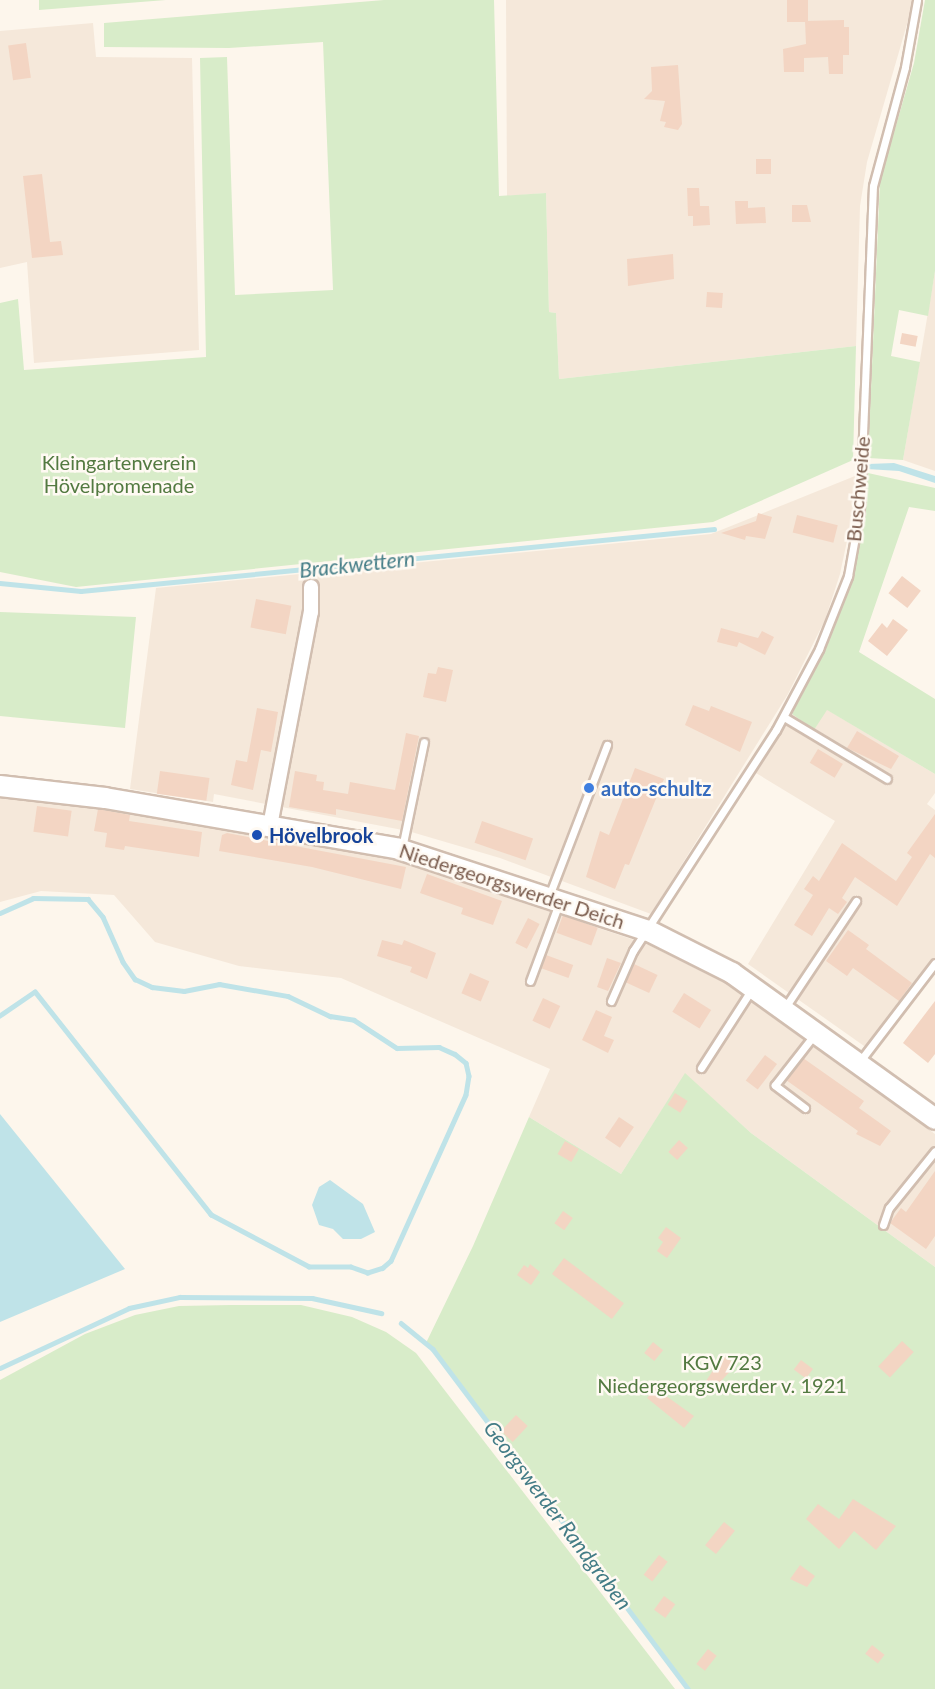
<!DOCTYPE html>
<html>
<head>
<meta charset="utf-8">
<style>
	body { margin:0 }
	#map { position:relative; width:935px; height:1689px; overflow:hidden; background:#fdf6ec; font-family:Lato,sans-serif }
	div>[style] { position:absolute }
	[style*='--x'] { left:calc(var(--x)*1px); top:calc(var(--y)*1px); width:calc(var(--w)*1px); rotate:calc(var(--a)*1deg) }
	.residential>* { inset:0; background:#f5e8da }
	.green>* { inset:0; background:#d8ecc9 }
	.water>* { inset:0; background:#bfe3e8 }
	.stream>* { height:4.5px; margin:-2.25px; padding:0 2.25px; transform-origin:2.25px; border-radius:2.25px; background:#bfe3e8 }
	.building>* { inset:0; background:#f3d5c3; transform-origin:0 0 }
	.roads { filter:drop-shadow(2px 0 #d1beb0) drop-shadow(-2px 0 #d1beb0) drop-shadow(0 2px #d1beb0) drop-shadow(0 -2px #d1beb0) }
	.lane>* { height:7px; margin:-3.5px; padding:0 3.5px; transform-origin:3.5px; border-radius:3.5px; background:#fff }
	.street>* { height:14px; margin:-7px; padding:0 7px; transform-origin:7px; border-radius:7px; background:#fff }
	.secondary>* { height:20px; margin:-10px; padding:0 10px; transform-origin:10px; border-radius:10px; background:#fff }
	.dots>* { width:16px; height:16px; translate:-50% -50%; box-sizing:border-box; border:3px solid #fffaf3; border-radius:50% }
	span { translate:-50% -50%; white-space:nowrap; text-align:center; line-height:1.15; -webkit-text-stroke:5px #fffaf3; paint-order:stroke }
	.park-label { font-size:20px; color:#537a41 }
	.street-label { font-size:20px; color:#7a5c4d }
	.shop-label { font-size:20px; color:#366cbe; font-weight:700 }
	.left { translate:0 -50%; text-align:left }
	.transit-label { font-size:20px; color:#164399; font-weight:700 }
	.water-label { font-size:21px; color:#437c86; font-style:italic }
</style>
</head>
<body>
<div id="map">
	<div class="residential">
		<i style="clip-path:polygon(506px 0,914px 0,867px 162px,860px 206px,856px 346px,559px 379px,556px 313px,549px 312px,546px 193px,507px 196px)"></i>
		<i style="clip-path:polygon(93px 23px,96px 57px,192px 58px,199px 350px,34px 363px,27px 262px,0 268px,0 31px)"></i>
		<i style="clip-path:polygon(935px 271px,935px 471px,903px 460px)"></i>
		<i style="clip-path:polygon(855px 476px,855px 503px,840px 574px,825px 620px,788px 694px,651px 914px,500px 858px,408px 831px,214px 794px,213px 802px,130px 789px,156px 588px,711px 534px)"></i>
		<i style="clip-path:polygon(826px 709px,935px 774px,935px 793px,927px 804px,935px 810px,935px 974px,874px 1053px,748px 964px,835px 821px,756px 773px,792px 714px,814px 730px)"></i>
		<i style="clip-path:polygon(0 796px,131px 812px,396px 860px,649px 945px,723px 982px,935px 1134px,935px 1267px,751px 1133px,685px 1074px,621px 1174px,529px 1117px,550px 1069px,341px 978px,239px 966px,155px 942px,114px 895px,41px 891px,0 902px)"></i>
	</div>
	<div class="green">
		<i style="clip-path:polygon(39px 0,166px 0,39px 10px)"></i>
		<i style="clip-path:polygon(384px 0,494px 0,499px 196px,546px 193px,549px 312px,556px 313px,559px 379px,856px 346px,853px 460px,713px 522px,76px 587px,0 572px,0 303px,18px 299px,24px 370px,206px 357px,200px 58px,227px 57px,235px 295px,333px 290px,323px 42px,229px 48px,104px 47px,104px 23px)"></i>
		<i style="clip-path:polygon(925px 0,935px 0,935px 271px,928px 316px,899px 310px,891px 356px,920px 362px,903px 460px,868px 458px,880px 181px,914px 63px)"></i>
		<i style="clip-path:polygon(868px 473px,935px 488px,935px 511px,909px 507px,859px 652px,935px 699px,935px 774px,827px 710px,814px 730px,792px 714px,815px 670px,852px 579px)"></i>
		<i style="clip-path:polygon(0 612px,136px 617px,125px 728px,0 716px)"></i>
		<i style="clip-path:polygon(685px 1073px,751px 1133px,935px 1267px,935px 1689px,688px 1689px,538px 1485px,426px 1343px,473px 1246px,529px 1117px,621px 1174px)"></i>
		<i style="clip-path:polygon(231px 1305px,301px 1305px,352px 1317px,386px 1332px,416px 1353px,675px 1689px,0 1689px,0 1380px,85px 1334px,135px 1315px,179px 1306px)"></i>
	</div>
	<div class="water">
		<i style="clip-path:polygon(894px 463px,935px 476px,935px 483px,899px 471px,867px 469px,868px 464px)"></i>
		<i style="clip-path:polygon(0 1114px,125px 1269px,0 1322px)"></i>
		<i style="clip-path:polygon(330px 1180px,363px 1204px,375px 1232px,361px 1239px,343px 1239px,333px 1229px,319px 1225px,312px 1205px,319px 1187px)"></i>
	</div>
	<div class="stream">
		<i style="--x:0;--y:583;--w:81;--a:5.6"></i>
		<i style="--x:81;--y:591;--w:636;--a:-5.59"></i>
		<i style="--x:0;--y:913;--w:36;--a:-24"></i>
		<i style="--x:33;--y:898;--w:55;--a:1"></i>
		<i style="--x:88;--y:899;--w:23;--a:50"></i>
		<i style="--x:103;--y:917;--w:49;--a:66"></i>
		<i style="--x:123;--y:962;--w:21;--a:55"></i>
		<i style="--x:135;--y:979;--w:19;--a:25"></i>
		<i style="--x:152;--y:987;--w:32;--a:7"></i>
		<i style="--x:184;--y:991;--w:36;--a:-11"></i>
		<i style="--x:219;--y:984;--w:70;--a:9.9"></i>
		<i style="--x:288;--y:996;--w:47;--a:25.5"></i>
		<i style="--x:330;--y:1016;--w:24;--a:9"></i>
		<i style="--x:354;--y:1020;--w:51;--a:33.1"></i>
		<i style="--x:397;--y:1048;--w:42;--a:-1.4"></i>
		<i style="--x:439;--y:1047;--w:17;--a:24"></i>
		<i style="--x:455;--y:1054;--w:14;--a:39"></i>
		<i style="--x:466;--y:1063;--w:13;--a:77"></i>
		<i style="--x:469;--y:1076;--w:19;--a:99"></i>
		<i style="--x:466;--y:1095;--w:182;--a:114.3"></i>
		<i style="--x:391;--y:1261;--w:11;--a:139"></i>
		<i style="--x:383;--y:1268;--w:16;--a:162"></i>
		<i style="--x:368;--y:1273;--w:18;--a:-161"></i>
		<i style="--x:351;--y:1267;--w:42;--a:180"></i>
		<i style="--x:309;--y:1267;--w:111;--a:-152"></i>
		<i style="--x:211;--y:1215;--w:284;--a:-128.3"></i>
		<i style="--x:35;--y:992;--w:42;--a:145.6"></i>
		<i style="--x:401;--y:1323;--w:41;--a:39.1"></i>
		<i style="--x:433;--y:1349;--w:425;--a:53.1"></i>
		<i style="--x:0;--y:1368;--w:142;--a:-24.9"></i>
		<i style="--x:129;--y:1308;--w:52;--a:-12.2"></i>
		<i style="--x:180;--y:1297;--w:132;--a:0.4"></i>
		<i style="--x:312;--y:1298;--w:71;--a:12.3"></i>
	</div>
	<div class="building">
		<i style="left:787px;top:0;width:21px;height:22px"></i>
		<i style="clip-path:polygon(844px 20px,844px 27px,849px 27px,849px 55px,843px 55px,843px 74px,829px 74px,828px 57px,804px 58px,804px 72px,784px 72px,783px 49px,806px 44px,805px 21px)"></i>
		<i style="left:26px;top:43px;width:35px;height:18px;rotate:82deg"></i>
		<i style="clip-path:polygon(678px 65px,682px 124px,678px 130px,664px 127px,666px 122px,660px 121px,665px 101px,644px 99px,652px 91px,651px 67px)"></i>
		<i style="left:756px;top:159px;width:15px;height:15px"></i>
		<i style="clip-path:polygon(42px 174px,50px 242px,61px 241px,63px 255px,32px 258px,23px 176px)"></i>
		<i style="clip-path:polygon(687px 188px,699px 188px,700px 206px,709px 206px,710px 225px,693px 226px,693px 216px,688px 216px)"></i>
		<i style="clip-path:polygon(735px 201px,748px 201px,748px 208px,765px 207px,766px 223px,736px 224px)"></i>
		<i style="clip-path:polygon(792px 205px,807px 205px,811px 222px,792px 222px)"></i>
		<i style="clip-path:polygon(673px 254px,674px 279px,628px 286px,627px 259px)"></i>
		<i style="left:707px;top:292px;width:16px;height:15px;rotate:4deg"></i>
		<i style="left:902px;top:333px;width:16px;height:11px;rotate:11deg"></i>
		<i style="clip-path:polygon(758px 513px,772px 517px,765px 539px,746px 536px,745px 540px,721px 533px,756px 521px)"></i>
		<i style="left:797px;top:515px;width:42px;height:18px;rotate:14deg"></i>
		<i style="left:902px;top:576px;width:24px;height:22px;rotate:38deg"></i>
		<i style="left:256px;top:599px;width:36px;height:29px;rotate:11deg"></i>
		<i style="clip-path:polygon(893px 619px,908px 630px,887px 656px,868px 641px,882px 623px,887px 628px)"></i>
		<i style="clip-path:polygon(721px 628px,758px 638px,762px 631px,774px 637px,765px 655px,739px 642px,737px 647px,717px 642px)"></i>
		<i style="clip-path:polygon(438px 667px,453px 670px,446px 702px,423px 697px,428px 673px,436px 674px)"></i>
		<i style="clip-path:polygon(693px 705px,709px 711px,711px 706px,752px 722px,740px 752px,685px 725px)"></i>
		<i style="clip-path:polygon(257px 708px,278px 712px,271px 752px,261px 750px,253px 790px,231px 785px,236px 760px,247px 762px)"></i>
		<i style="clip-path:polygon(857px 731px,899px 756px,891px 769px,847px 748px)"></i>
		<i style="clip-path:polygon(406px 733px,419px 736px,402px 821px,336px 809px,336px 815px,289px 807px,295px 771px,317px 775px,316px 781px,324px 782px,323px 790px,348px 794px,350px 782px,395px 790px)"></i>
		<i style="left:818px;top:749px;width:29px;height:16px;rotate:31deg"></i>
		<i style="clip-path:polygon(635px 768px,664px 779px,629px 865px,625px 864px,615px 889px,586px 877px,600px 831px,609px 835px)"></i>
		<i style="left:160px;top:771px;width:50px;height:23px;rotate:8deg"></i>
		<i style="left:37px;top:806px;width:35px;height:26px;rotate:8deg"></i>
		<i style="clip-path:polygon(98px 809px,130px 815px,129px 821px,202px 832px,199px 857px,125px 846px,124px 850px,105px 847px,107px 833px,94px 831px)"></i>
		<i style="clip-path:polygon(935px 814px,935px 858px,930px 854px,897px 906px,855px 877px,842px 898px,847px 902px,838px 914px,829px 908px,812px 936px,794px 925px,813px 895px,804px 889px,813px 876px,819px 881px,842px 843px,896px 881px,912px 857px,907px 853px)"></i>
		<i style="left:482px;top:821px;width:54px;height:23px;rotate:19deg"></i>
		<i style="clip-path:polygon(227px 833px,406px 867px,401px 889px,312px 867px,219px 851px,222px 835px)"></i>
		<i style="clip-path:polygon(427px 874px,502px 901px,493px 925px,461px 914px,463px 908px,420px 893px)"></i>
		<i style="left:563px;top:915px;width:37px;height:19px;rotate:20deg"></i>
		<i style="left:528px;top:918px;width:13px;height:28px;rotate:27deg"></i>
		<i style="clip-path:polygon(848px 930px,869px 945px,866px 949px,912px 983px,899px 1001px,853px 968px,847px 976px,826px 961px)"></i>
		<i style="clip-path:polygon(382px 940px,402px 945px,404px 940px,436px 953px,427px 979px,410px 972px,412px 967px,377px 956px)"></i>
		<i style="left:546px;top:955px;width:29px;height:14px;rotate:20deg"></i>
		<i style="clip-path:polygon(607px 958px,621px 963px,608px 991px,597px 987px)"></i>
		<i style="left:634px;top:964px;width:26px;height:20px;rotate:25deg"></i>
		<i style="left:470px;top:973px;width:21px;height:22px;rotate:23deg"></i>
		<i style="left:684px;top:993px;width:32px;height:22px;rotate:32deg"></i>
		<i style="left:543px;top:998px;width:19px;height:25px;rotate:25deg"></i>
		<i style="clip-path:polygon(935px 1001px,935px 1054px,928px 1063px,903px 1043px)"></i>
		<i style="clip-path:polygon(596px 1010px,612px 1017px,604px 1036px,614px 1040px,608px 1053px,582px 1040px)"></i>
		<i style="left:765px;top:1055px;width:15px;height:32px;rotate:37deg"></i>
		<i style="clip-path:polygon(803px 1058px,864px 1101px,859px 1108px,891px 1131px,880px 1146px,856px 1134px,858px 1131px,786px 1080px)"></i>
		<i style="left:675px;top:1093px;width:15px;height:14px;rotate:32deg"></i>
		<i style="left:619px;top:1117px;width:18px;height:25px;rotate:34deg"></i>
		<i style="left:679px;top:1140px;width:12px;height:16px;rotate:42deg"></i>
		<i style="left:565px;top:1141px;width:16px;height:15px;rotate:30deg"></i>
		<i style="clip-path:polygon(935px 1171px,935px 1236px,926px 1249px,890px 1223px,901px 1208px,906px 1212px)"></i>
		<i style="left:563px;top:1211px;width:12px;height:15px;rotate:35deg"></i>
		<i style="clip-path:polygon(666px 1227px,681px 1238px,667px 1258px,657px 1251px,663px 1242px,658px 1238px)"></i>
		<i style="left:564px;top:1258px;width:75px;height:20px;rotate:37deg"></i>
		<i style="clip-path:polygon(530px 1264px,540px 1272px,531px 1285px,517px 1275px,524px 1265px,528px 1268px)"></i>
		<i style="left:902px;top:1341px;width:16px;height:35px;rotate:43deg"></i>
		<i style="left:653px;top:1342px;width:13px;height:14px;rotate:39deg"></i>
		<i style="clip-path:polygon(723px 1355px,736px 1365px,710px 1393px,702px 1387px)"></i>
		<i style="left:801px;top:1360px;width:15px;height:12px;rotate:37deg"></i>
		<i style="clip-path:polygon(655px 1388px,694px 1416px,684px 1428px,647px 1398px)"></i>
		<i style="left:516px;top:1415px;width:16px;height:22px;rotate:43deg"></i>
		<i style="clip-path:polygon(853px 1499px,896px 1526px,876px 1550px,854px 1531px,839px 1549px,806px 1519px,818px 1504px,839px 1519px)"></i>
		<i style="left:724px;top:1522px;width:14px;height:30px;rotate:39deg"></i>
		<i style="left:659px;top:1555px;width:11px;height:25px;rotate:38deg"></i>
		<i style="clip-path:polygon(800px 1565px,815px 1576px,807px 1587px,790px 1579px)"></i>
		<i style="left:664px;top:1596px;width:14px;height:17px;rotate:36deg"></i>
		<i style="left:872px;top:1645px;width:16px;height:11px;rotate:38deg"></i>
		<i style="left:708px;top:1649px;width:11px;height:19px;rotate:38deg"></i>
	</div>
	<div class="roads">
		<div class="lane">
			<i style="--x:784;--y:717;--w:120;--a:31"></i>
			<i style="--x:402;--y:848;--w:108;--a:-78.3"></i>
			<i style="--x:549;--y:896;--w:162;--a:-69"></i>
			<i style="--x:530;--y:981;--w:83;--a:-69.6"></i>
			<i style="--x:611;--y:1001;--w:55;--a:-66.3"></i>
			<i style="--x:633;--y:951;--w:263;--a:-57.1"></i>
			<i style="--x:776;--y:730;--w:92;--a:-62"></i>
			<i style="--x:819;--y:649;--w:79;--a:-68.3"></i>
			<i style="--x:848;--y:576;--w:68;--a:-79.8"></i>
			<i style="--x:860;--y:509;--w:323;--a:-87.7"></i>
			<i style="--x:873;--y:186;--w:123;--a:-74.9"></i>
			<i style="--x:905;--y:67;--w:68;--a:-79.8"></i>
			<i style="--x:784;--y:1009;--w:130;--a:-56.3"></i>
			<i style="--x:860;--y:1061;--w:123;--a:-52.6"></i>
			<i style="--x:701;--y:1068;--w:94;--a:-57.2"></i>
			<i style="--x:805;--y:1108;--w:38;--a:-143"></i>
			<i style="--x:775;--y:1085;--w:63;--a:-52"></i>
			<i style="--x:883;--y:1225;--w:18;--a:-71"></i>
			<i style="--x:889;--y:1208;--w:73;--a:-51.1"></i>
		</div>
		<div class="street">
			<i style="--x:270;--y:826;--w:218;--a:-79.2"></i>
			<i style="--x:311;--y:612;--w:25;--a:-90"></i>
		</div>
		<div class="secondary">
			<i style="--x:0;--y:786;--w:106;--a:6.5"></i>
			<i style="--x:105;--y:798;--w:298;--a:9.8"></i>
			<i style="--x:399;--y:849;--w:263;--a:18.2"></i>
			<i style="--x:649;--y:931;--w:93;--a:26.8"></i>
			<i style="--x:732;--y:973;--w:250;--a:35.7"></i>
		</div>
	</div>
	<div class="dots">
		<i style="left:589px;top:788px;background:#3f7fe0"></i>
		<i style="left:257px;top:835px;background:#1a4fb4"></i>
	</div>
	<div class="park-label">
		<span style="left:119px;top:474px">Kleingartenverein<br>Hövelpromenade</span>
		<span style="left:722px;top:1374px">KGV 723<br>Niedergeorgswerder v. 1921</span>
	</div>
	<div class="street-label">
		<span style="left:858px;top:489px;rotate:-85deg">Buschweide</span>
		<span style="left:512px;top:886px;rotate:18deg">Niedergeorgswerder Deich</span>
	</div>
	<div class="shop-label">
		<span class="left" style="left:601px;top:788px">auto-schultz</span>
	</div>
	<div class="transit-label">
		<span class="left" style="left:269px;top:835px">Hövelbrook</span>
	</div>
	<div class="water-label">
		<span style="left:357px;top:564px;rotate:-6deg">Brackwettern</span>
		<span style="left:558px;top:1515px;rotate:53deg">Georgswerder Randgraben</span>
	</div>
</div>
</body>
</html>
